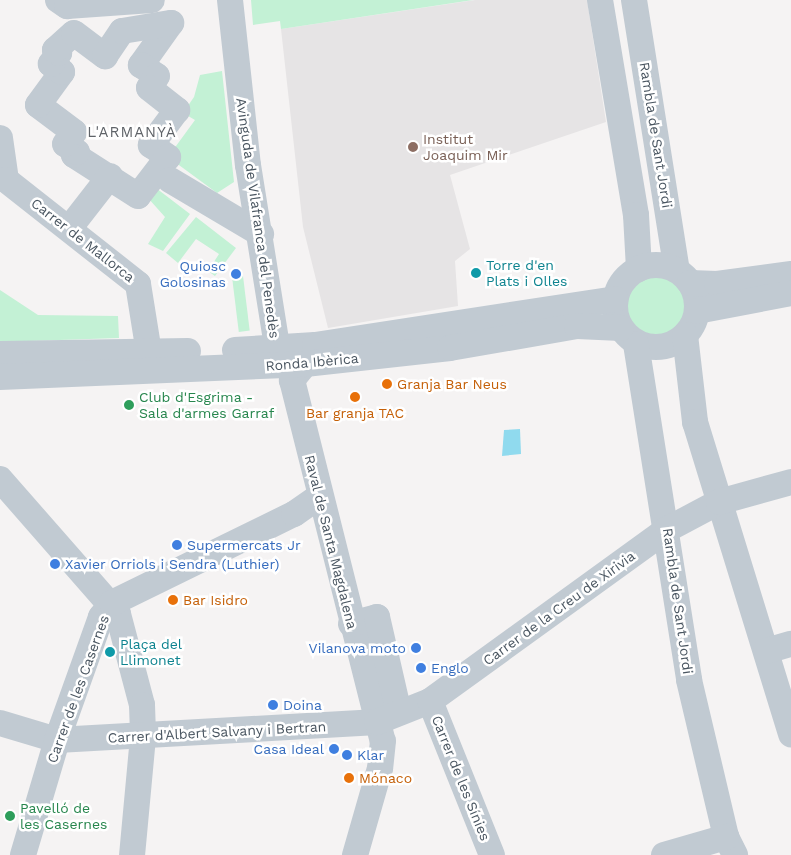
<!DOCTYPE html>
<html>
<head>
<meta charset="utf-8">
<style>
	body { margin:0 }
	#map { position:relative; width:791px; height:855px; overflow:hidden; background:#f5f3f3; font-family:"Work Sans",sans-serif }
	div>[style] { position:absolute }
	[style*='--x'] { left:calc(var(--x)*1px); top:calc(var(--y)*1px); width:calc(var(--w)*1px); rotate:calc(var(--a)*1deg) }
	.education>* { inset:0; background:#e6e4e5 }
	.green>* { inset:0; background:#c3f1d5; transform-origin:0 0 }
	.round { border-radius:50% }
	.water>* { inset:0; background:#90daee }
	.minor>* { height:26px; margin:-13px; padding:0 13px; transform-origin:13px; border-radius:13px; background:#c1cad2 }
	.minor>.ring { margin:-13px; padding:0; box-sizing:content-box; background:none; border:26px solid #c1cad2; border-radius:50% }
	.dots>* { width:14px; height:14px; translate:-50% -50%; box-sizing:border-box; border:2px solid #fff; border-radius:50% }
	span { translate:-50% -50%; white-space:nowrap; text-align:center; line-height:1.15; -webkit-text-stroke:5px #fff; paint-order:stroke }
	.street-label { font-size:14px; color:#4a5661 }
	.education-label { font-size:14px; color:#785e54 }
	.left { translate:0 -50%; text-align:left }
	.culture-label { font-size:14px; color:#0d838f }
	.shop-label { font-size:14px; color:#366cbe }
	.right { translate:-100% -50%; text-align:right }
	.food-label { font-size:14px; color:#c56008 }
	.leisure-label { font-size:14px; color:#27864d }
	.neighbourhood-label { font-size:15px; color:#5f6368; letter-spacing:1px }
</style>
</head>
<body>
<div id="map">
	<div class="education">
		<i style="clip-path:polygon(475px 0,587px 0,606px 122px,450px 175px,470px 249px,455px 261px,458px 306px,328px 328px,303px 227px,281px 29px)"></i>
	</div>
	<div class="green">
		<i style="clip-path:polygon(251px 0,473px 0,281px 29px,280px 21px,253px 25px)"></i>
		<i style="clip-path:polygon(222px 71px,234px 182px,217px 193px,168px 157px,195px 120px,183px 113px,194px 97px,200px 75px)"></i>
		<i style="clip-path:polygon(156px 188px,190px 214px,163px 251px,148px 244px,165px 217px,148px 198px)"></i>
		<i style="clip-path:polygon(196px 217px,236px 248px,215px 276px,208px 271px,219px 254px,196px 239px,178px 263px,166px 253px)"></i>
		<i class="round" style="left:626px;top:275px;width:62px;height:62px"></i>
		<i style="left:243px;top:276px;width:55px;height:11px;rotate:83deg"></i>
		<i style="clip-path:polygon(0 290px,38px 315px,118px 316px,119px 338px,0 342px)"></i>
	</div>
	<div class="water">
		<i style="clip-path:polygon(520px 429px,521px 454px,502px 456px,504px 430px)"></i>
	</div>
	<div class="minor">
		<i style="--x:58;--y:0;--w:11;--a:34"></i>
		<i style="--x:67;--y:6;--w:85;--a:-4"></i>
		<i style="--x:230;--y:0;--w:166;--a:83.8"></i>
		<i style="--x:248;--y:165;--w:184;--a:80.9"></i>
		<i style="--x:600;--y:0;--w:218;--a:80.5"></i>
		<i style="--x:636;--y:215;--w:54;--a:86.8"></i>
		<i style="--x:634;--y:0;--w:273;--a:81"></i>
		<i style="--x:171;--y:23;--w:52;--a:125.5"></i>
		<i style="--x:141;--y:65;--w:19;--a:35"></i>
		<i style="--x:157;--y:76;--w:14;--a:124"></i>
		<i style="--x:149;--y:88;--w:36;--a:38"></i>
		<i style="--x:177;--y:110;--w:44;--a:126.6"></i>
		<i style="--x:151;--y:145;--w:21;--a:35"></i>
		<i style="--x:168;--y:157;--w:49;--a:127.6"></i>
		<i style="--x:138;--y:196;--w:76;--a:-147.4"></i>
		<i style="--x:74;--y:155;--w:4;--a:-45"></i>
		<i style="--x:77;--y:152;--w:14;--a:-146"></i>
		<i style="--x:65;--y:144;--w:15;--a:-53"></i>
		<i style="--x:74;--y:132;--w:45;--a:-143.1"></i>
		<i style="--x:38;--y:105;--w:41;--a:-54"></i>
		<i style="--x:62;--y:72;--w:14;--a:-144"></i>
		<i style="--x:51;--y:64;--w:14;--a:-54"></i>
		<i style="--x:59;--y:53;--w:5;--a:-143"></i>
		<i style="--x:55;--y:50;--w:25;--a:-42"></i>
		<i style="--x:74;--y:33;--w:39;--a:37"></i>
		<i style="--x:105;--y:56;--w:30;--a:-56"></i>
		<i style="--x:122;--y:31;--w:50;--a:-9.3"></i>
		<i style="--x:0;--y:138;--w:42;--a:81.9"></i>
		<i style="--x:6;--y:180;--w:168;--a:38.2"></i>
		<i style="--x:138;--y:284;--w:70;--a:80.9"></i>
		<i style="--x:170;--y:180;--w:106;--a:30.7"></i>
		<i style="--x:75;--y:221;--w:57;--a:-52.1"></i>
		<i class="ring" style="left:615px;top:265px;width:56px;height:56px"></i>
		<i style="--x:690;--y:283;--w:27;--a:2"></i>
		<i style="--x:717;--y:284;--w:75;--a:-7.7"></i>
		<i style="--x:697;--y:311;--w:96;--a:-10.8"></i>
		<i style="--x:685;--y:335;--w:88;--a:83.4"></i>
		<i style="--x:695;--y:422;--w:327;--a:72.9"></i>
		<i style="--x:636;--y:344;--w:340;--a:81"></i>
		<i style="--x:689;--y:680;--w:161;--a:76.7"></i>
		<i style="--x:726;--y:837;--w:20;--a:63"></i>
		<i style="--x:235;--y:350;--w:80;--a:-3.6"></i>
		<i style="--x:315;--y:345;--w:304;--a:-8.7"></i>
		<i style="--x:0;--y:354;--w:188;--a:-0.9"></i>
		<i style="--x:305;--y:364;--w:21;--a:129"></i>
		<i style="--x:292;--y:380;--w:372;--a:75.9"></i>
		<i style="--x:383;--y:741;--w:27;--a:96"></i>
		<i style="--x:380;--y:768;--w:91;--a:106"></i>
		<i style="--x:0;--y:377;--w:305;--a:-2.4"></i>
		<i style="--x:305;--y:364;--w:146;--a:-6.3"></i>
		<i style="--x:450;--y:348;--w:129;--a:-9.8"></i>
		<i style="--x:577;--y:326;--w:44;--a:2.6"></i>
		<i style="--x:0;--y:479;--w:179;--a:48.8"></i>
		<i style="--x:118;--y:614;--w:94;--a:75.2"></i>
		<i style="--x:142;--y:705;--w:32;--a:88"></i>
		<i style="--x:143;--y:737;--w:119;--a:95.3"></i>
		<i style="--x:351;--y:624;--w:27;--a:-15"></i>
		<i style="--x:377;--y:617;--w:98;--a:77.1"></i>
		<i style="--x:766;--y:651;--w:26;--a:-16"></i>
		<i style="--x:430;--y:701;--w:166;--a:68.1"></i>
		<i style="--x:0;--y:723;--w:59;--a:16.6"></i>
		<i style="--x:57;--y:740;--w:321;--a:-3.2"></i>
		<i style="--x:377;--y:722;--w:57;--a:-21.6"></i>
		<i style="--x:430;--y:701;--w:294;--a:-35.9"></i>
		<i style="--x:668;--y:529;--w:58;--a:-27.9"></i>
		<i style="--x:719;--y:502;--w:75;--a:-15.5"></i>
		<i style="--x:23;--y:855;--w:120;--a:-73.5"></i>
		<i style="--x:57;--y:740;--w:131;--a:-70.3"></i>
		<i style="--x:101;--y:617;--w:18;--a:-52"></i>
		<i style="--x:112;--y:603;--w:203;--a:-26.1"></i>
		<i style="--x:294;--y:514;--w:29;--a:-35"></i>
		<i style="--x:664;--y:855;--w:65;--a:-16.2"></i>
	</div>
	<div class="dots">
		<i style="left:413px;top:147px;background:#8d6e63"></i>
		<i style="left:476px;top:273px;background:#0f9aa8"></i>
		<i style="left:236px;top:274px;background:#3f7fe0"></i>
		<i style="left:387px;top:384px;background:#e8710a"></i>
		<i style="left:355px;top:397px;background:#e8710a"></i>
		<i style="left:129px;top:405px;background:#2e9e5b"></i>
		<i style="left:177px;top:545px;background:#3f7fe0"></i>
		<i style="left:55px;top:564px;background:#3f7fe0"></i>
		<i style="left:173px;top:600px;background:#e8710a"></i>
		<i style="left:416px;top:648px;background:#3f7fe0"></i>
		<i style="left:110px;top:652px;background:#0f9aa8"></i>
		<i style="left:421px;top:668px;background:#3f7fe0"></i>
		<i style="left:273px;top:705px;background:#3f7fe0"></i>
		<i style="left:334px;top:749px;background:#3f7fe0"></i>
		<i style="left:347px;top:755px;background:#3f7fe0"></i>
		<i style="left:349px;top:778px;background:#e8710a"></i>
		<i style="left:10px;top:816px;background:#2e9e5b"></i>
	</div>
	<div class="street-label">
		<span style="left:656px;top:135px;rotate:81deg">Rambla de Sant Jordi</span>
		<span style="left:258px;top:218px;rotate:82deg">Avinguda de Vilafranca del Penedès</span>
		<span style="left:83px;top:240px;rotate:38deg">Carrer de Mallorca</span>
		<span style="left:312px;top:362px;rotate:-5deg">Ronda Ibèrica</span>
		<span style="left:331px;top:542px;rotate:76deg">Raval de Santa Magdalena</span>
		<span style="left:678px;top:601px;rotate:82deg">Rambla de Sant Jordi</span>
		<span style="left:559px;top:608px;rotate:-36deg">Carrer de la Creu de Xirivia</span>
		<span style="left:78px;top:689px;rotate:-70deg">Carrer de les Casernes</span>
		<span style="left:217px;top:732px;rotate:-3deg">Carrer d'Albert Salvany i Bertran</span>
		<span style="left:461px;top:778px;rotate:68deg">Carrer de les Sínies</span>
	</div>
	<div class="education-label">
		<span class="left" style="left:423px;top:147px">Institut<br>Joaquim Mir</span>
	</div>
	<div class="culture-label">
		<span class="left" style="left:486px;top:273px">Torre d'en<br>Plats i Olles</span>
		<span class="left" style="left:120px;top:652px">Plaça del<br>Llimonet</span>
	</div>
	<div class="shop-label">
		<span class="right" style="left:226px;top:274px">Quiosc<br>Golosinas</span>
		<span class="left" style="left:187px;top:545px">Supermercats Jr</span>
		<span class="left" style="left:65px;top:564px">Xavier Orriols i Sendra (Luthier)</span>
		<span class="right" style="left:406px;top:648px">Vilanova moto</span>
		<span class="left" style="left:431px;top:668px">Englo</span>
		<span class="left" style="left:283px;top:705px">Doina</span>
		<span class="right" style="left:324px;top:749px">Casa Ideal</span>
		<span class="left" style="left:357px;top:755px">Klar</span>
	</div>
	<div class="food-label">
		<span class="left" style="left:397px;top:384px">Granja Bar Neus</span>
		<span style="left:355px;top:413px">Bar granja TAC</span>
		<span class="left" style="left:183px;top:600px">Bar Isidro</span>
		<span class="left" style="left:359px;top:778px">Mónaco</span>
	</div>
	<div class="leisure-label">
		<span class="left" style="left:139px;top:405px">Club d'Esgrima -<br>Sala d'armes Garraf</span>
		<span class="left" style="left:20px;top:816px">Pavelló de<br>les Casernes</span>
	</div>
	<div class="neighbourhood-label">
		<span style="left:132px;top:133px">L'ARMANYÀ</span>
	</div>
</div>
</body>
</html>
